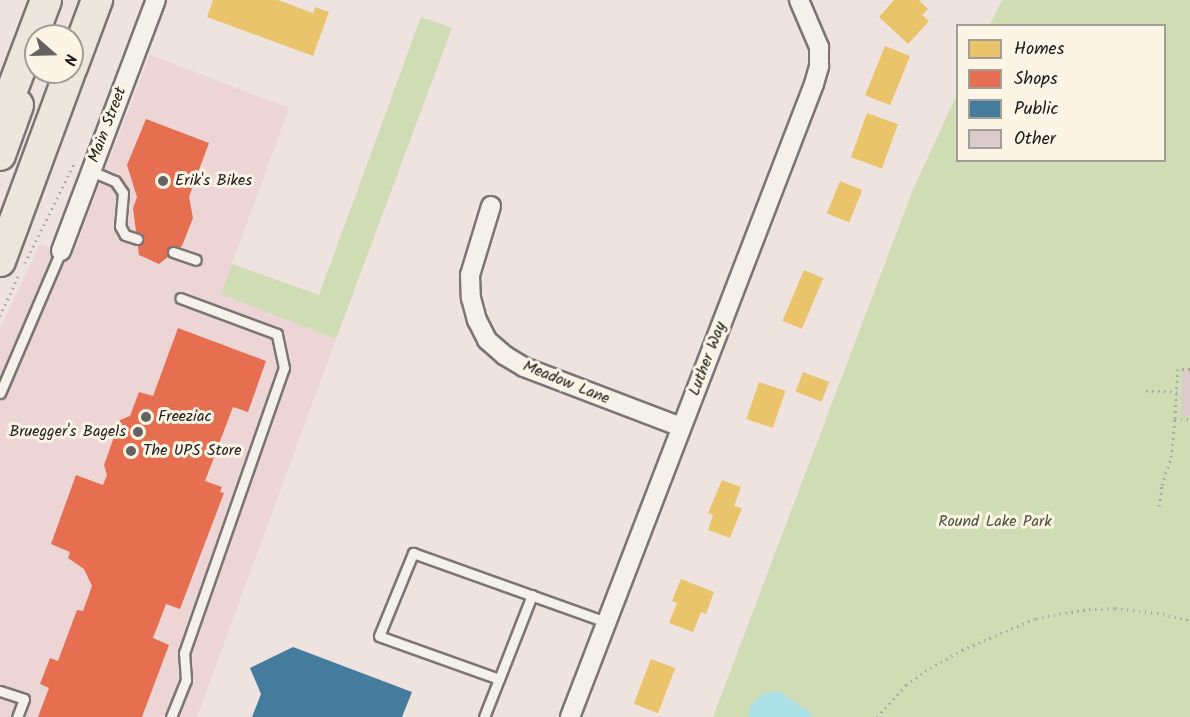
<!DOCTYPE html>
<html>
<head>
<meta charset="utf-8">
<style>
	body { margin:0 }
	#map { position:relative; width:1190px; height:717px; overflow:hidden; background:#efe3e0; font-family:Kalam,sans-serif }
	div>[style] { position:absolute }
	[style*='--x'] { left:calc(var(--x)*1px); top:calc(var(--y)*1px); width:calc(var(--w)*1px); rotate:calc(var(--a)*1deg) }
	.built>* { inset:0; background:#ecd5d4 }
	.green>* { inset:0; background:#d0dcb4 }
	.water>* { inset:0; background:#abe0e6 }
	.homes>* { inset:0; background:#e9c46a; transform-origin:0 0 }
	.shops>* { inset:0; background:#e76f51 }
	.public>* { inset:0; background:#457b9d }
	.building>* { inset:0; background:#dbcbcd }
	.path>* { height:3px; margin-top:-1.5px; transform-origin:0; background:repeating-linear-gradient(90deg,#aaa7a4 0 1.5px,transparent 0 6px) }
	.roads { filter:drop-shadow(2px 0 #7b7674) drop-shadow(-2px 0 #7b7674) drop-shadow(0 2px #7b7674) drop-shadow(0 -2px #7b7674) }
	.service>* { height:9px; margin:-4.5px; padding:0 4.5px; transform-origin:4.5px; border-radius:4.5px; background:#f4f0ea }
	.minor>* { height:18px; margin:-9px; padding:0 9px; transform-origin:9px; border-radius:9px; background:#f4f0ea }
	.primary>* { height:30px; margin:-15px; padding:0 15px; transform-origin:15px; border-radius:15px; background:#ece6dd }
	.dots>* { width:16px; height:16px; translate:-50% -50%; box-sizing:border-box; border:3px solid #fcf5e5; border-radius:50% }
	span { translate:-50% -50%; white-space:nowrap; text-align:center; line-height:1.15; -webkit-text-stroke:6px #fcf5e5; paint-order:stroke }
	.street-label { font-size:16px; color:#1c1c1c }
	.poi-label { font-size:16px; color:#1c1c1c }
	.left { translate:0 -50%; text-align:left }
	.right { translate:-100% -50%; text-align:right }
	.park-label { font-size:16px; color:#4a543f }
	.legend { position:absolute; left:956px; top:24px; width:210px; height:138px; box-sizing:border-box; background:#fcf5e5; border:2px solid #a29e95; margin:0; padding:8px 10px; list-style:none; font-size:18px; color:#1c1c1c }
	.legend li { display:flex; align-items:center; gap:12px; height:30px }
	.legend b { width:30px; border:2px solid #a29e95 }
	.north { position:absolute; left:24px; top:24px; width:60px; height:60px; box-sizing:border-box; background:#fcf5e5; border:2px solid #a29e95; border-radius:50%; rotate:110deg; font-size:16px; font-weight:700; line-height:24px; text-align:center; color:#1c1c1c }
	.north::after { content:''; display:block; margin:auto; width:21px; height:27px; background:#666261; clip-path:polygon(50% 0,100% 100%,50% 72%,0 100%) }
</style>
</head>
<body>
<div id="map">
	<div class="built">
		<i style="clip-path:polygon(150px 55px,289px 108px,221px 294px,336px 339px,197px 717px,0 717px,0 329px,40px 244px,72px 256px)"></i>
	</div>
	<div class="green">
		<i style="clip-path:polygon(1002px 0,1190px 0,1190px 717px,713px 717px,912px 192px,957px 94px,958px 160px,1164px 160px,1164px 26px,990px 25px)"></i>
		<i style="clip-path:polygon(421px 17px,452px 28px,336px 339px,221px 294px,232px 264px,319px 295px)"></i>
	</div>
	<div class="water">
		<i style="clip-path:polygon(780px 692px,811px 713px,812px 717px,749px 717px,749px 707px,764px 693px)"></i>
	</div>
	<div class="homes">
		<i style="clip-path:polygon(213px 0,278px 0,313px 13px,315px 7px,329px 12px,313px 56px,207px 17px)"></i>
		<i style="clip-path:polygon(894px 0,919px 0,928px 9px,922px 15px,929px 21px,908px 44px,879px 17px)"></i>
		<i style="left:885px;top:46px;width:27px;height:53px;rotate:22deg"></i>
		<i style="left:867px;top:113px;width:33px;height:47px;rotate:20deg"></i>
		<i style="left:840px;top:181px;width:24px;height:35px;rotate:22deg"></i>
		<i style="left:804px;top:270px;width:21px;height:55px;rotate:23deg"></i>
		<i style="left:803px;top:372px;width:28px;height:21px;rotate:21deg"></i>
		<i style="left:759px;top:382px;width:28px;height:39px;rotate:19deg"></i>
		<i style="clip-path:polygon(722px 480px,741px 487px,734px 506px,742px 508px,730px 538px,708px 530px,713px 515px,708px 513px)"></i>
		<i style="clip-path:polygon(681px 579px,714px 592px,706px 614px,701px 612px,693px 632px,669px 623px,677px 603px,672px 601px)"></i>
		<i style="left:651px;top:659px;width:26px;height:48px;rotate:21deg"></i>
	</div>
	<div class="shops">
		<i style="clip-path:polygon(146px 119px,209px 143px,189px 197px,193px 218px,182px 246px,159px 264px,139px 255px,133px 208px,137px 197px,127px 165px)"></i>
		<i style="clip-path:polygon(178px 328px,266px 361px,248px 412px,233px 407px,205px 481px,222px 487px,220px 492px,224px 493px,180px 609px,166px 604px,153px 638px,169px 645px,142px 717px,38px 717px,49px 688px,40px 684px,50px 658px,58px 661px,77px 610px,83px 611px,92px 586px,84px 569px,68px 558px,70px 552px,51px 544px,76px 475px,103px 485px,107px 475px,104px 465px,120px 420px,130px 416px,139px 392px,153px 396px)"></i>
	</div>
	<div class="public">
		<i style="clip-path:polygon(293px 647px,412px 692px,402px 717px,252px 717px,261px 694px,250px 668px)"></i>
	</div>
	<div class="building">
		<i style="clip-path:polygon(1183px 371px,1190px 371px,1190px 416px,1181px 416px)"></i>
	</div>
	<div class="path">
		<i style="--x:25;--y:263;--w:110;--a:-63.7"></i>
		<i style="--x:0;--y:316;--w:46;--a:-65.7"></i>
		<i style="--x:1190;--y:369;--w:12;--a:180"></i>
		<i style="--x:1178;--y:369;--w:50;--a:93.4"></i>
		<i style="--x:1175;--y:419;--w:15;--a:0"></i>
		<i style="--x:1146;--y:391;--w:31;--a:2"></i>
		<i style="--x:1159;--y:506;--w:21;--a:-82"></i>
		<i style="--x:1162;--y:485;--w:29;--a:-72"></i>
		<i style="--x:1171;--y:457;--w:38;--a:-84"></i>
		<i style="--x:877;--y:717;--w:43;--a:-47.8"></i>
		<i style="--x:906;--y:685;--w:24;--a:-36"></i>
		<i style="--x:925;--y:671;--w:43;--a:-29.6"></i>
		<i style="--x:962;--y:650;--w:81;--a:-23.4"></i>
		<i style="--x:1036;--y:618;--w:54;--a:-9.6"></i>
		<i style="--x:1089;--y:609;--w:26;--a:-2"></i>
		<i style="--x:1115;--y:608;--w:42;--a:6.8"></i>
		<i style="--x:1157;--y:613;--w:34;--a:12"></i>
	</div>
	<div class="roads">
		<div class="service">
			<i style="--x:91;--y:171;--w:26;--a:23"></i>
			<i style="--x:115;--y:181;--w:14;--a:56"></i>
			<i style="--x:123;--y:193;--w:33;--a:95"></i>
			<i style="--x:120;--y:226;--w:10;--a:61"></i>
			<i style="--x:125;--y:235;--w:13;--a:18"></i>
			<i style="--x:173;--y:252;--w:24;--a:19"></i>
			<i style="--x:0;--y:393;--w:155;--a:-66.8"></i>
			<i style="--x:532;--y:595;--w:90;--a:111.4"></i>
			<i style="--x:499;--y:679;--w:127;--a:-160.3"></i>
			<i style="--x:379;--y:636;--w:90;--a:-67.7"></i>
			<i style="--x:413;--y:553;--w:205;--a:19.7"></i>
			<i style="--x:0;--y:691;--w:25;--a:18"></i>
			<i style="--x:24;--y:699;--w:19;--a:111"></i>
			<i style="--x:171;--y:717;--w:40;--a:-68"></i>
			<i style="--x:186;--y:680;--w:27;--a:-94"></i>
			<i style="--x:184;--y:653;--w:302;--a:-70.7"></i>
			<i style="--x:284;--y:368;--w:35;--a:-102"></i>
			<i style="--x:277;--y:334;--w:103;--a:-159.6"></i>
			<i style="--x:484;--y:717;--w:41;--a:-68.5"></i>
		</div>
		<div class="minor">
			<i style="--x:491;--y:206;--w:72;--a:106.9"></i>
			<i style="--x:470;--y:275;--w:23;--a:88"></i>
			<i style="--x:471;--y:298;--w:23;--a:75"></i>
			<i style="--x:477;--y:320;--w:22;--a:63"></i>
			<i style="--x:487;--y:340;--w:23;--a:41"></i>
			<i style="--x:504;--y:355;--w:23;--a:31"></i>
			<i style="--x:524;--y:367;--w:168;--a:20.9"></i>
			<i style="--x:61;--y:251;--w:268;--a:-69.3"></i>
			<i style="--x:570;--y:717;--w:678;--a:-68.92"></i>
			<i style="--x:814;--y:84;--w:19;--a:-74"></i>
			<i style="--x:819;--y:66;--w:19;--a:-90"></i>
			<i style="--x:819;--y:47;--w:51;--a:-113.1"></i>
		</div>
		<div class="primary">
			<i style="--x:72;--y:67;--w:72;--a:-69.5"></i>
			<i style="--x:0;--y:122;--w:130;--a:-69.3"></i>
			<i style="--x:0;--y:155;--w:53;--a:-70.2"></i>
			<i style="--x:0;--y:261;--w:202;--a:-69.7"></i>
		</div>
	</div>
	<div class="dots">
		<i style="left:163px;top:181px;background:#666261"></i>
		<i style="left:146px;top:417px;background:#666261"></i>
		<i style="left:138px;top:432px;background:#666261"></i>
		<i style="left:131px;top:451px;background:#666261"></i>
	</div>
	<div class="street-label">
		<span style="left:108px;top:125px;rotate:-69deg">Main Street</span>
		<span style="left:708px;top:359px;rotate:-69deg">Luther Way</span>
		<span style="left:566px;top:383px;rotate:22deg">Meadow Lane</span>
	</div>
	<div class="poi-label">
		<span class="left" style="left:175px;top:181px">Erik's Bikes</span>
		<span class="left" style="left:158px;top:417px">Freeziac</span>
		<span class="right" style="left:126px;top:432px">Bruegger's Bagels</span>
		<span class="left" style="left:143px;top:451px">The UPS Store</span>
	</div>
	<div class="park-label">
		<span style="left:995px;top:522px">Round Lake Park</span>
	</div>
	<ul class="legend">
	<li><b style="height:16px;background:#e9c46a"></b>Homes</li>
	<li><b style="height:16px;background:#e76f51"></b>Shops</li>
	<li><b style="height:16px;background:#457b9d"></b>Public</li>
	<li><b style="height:16px;background:#dbcbcd"></b>Other</li>
	</ul>
	<div class="north">N</div>
</div>
</body>
</html>
